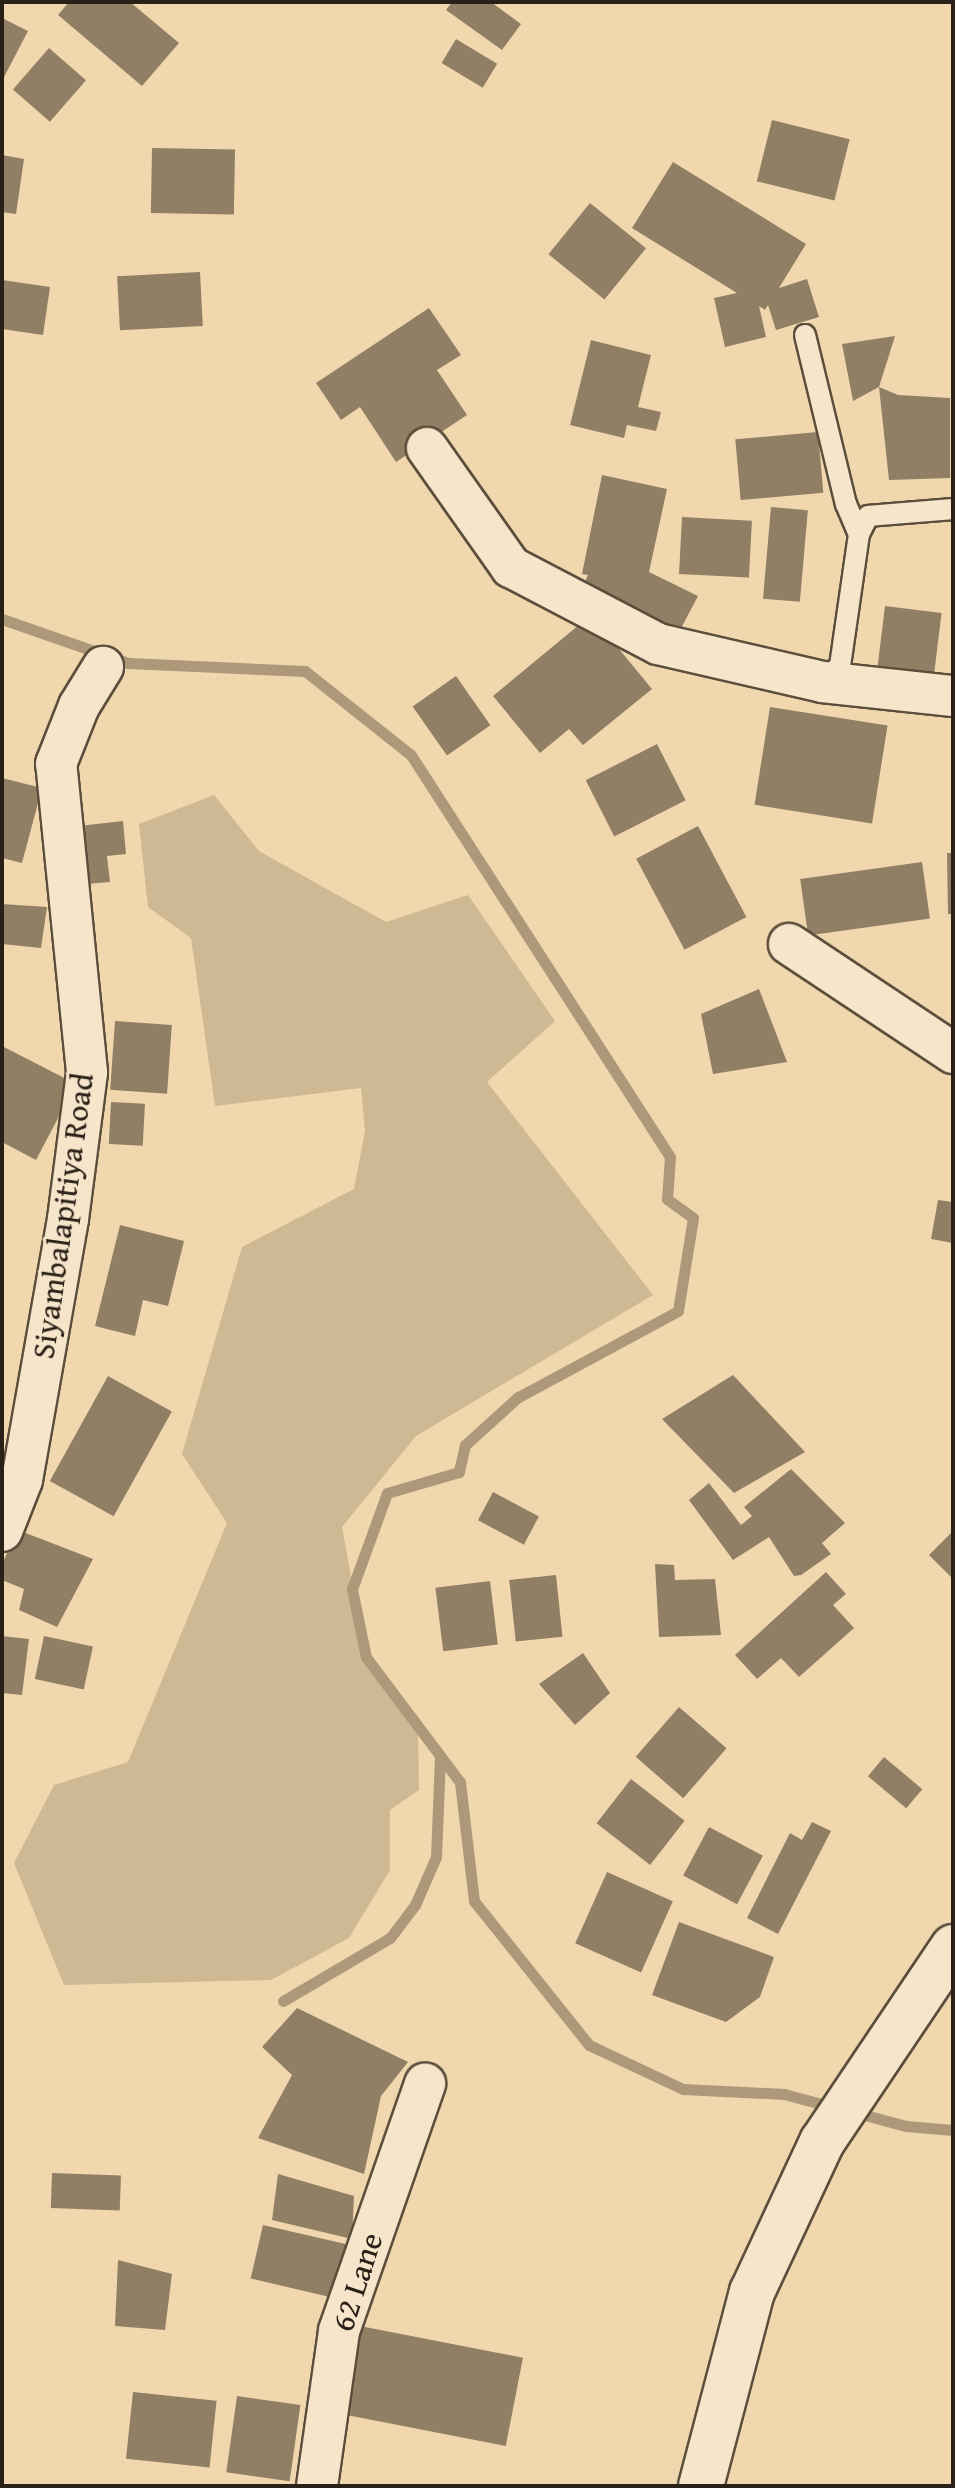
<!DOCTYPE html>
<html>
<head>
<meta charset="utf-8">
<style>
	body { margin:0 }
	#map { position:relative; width:955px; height:2488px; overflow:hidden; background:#f1d7ad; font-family:"Gentium Book Plus",serif }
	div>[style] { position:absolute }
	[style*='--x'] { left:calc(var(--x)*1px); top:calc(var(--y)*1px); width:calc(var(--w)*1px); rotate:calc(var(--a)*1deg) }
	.green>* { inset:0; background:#cfb894 }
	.stream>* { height:11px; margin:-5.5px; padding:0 5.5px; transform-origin:5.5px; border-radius:5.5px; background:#ad997a }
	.building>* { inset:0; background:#917f65; transform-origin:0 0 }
	.roads { filter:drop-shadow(2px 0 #5b4e3c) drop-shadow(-2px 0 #5b4e3c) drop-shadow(0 2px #5b4e3c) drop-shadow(0 -2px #5b4e3c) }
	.service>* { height:20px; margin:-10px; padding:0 10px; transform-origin:10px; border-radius:10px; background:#f6e5ca }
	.minor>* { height:40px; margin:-20px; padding:0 20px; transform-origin:20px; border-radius:20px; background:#f6e5ca }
	.tertiary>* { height:44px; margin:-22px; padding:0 22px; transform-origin:22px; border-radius:22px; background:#f6e5ca }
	span { translate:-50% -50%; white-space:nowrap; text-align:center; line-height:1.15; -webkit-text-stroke:6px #f6e5ca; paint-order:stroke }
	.street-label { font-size:32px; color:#292017 }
	.frame { position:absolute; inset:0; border:4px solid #292017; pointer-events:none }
</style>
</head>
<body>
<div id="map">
	<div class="green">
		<i style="clip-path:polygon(214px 795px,259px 851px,386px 922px,468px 895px,555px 1021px,487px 1082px,653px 1295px,416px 1436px,342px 1527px,366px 1657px,418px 1730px,419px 1790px,390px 1810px,390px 1870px,349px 1938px,271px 1980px,64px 1985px,14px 1863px,54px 1785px,128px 1762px,227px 1523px,182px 1454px,242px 1247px,354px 1189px,365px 1131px,361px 1088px,215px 1106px,191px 938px,148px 907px,139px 824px)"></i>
	</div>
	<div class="stream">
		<i style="--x:2;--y:619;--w:133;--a:19.2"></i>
		<i style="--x:128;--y:663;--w:177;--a:2.6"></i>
		<i style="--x:305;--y:671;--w:135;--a:38.4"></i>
		<i style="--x:411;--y:755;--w:478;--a:57.2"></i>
		<i style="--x:670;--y:1157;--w:42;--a:94.1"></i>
		<i style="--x:667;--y:1199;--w:32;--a:36"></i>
		<i style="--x:693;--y:1218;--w:94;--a:99.2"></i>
		<i style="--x:678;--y:1311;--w:182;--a:151.7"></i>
		<i style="--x:518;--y:1397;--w:72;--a:137.8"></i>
		<i style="--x:465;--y:1445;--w:28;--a:103"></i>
		<i style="--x:459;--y:1472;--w:75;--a:163.7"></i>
		<i style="--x:387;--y:1493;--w:102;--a:110"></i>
		<i style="--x:352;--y:1589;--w:69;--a:78.4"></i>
		<i style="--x:366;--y:1657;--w:156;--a:53.1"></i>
		<i style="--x:460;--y:1782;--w:120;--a:83.3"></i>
		<i style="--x:474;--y:1901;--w:184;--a:51.4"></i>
		<i style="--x:589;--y:2045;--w:104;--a:25.1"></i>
		<i style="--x:683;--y:2089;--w:101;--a:2.8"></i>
		<i style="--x:784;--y:2094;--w:51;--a:14.9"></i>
		<i style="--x:283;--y:2001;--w:124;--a:-30.5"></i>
		<i style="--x:390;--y:1938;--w:41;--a:-52.9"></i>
		<i style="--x:415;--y:1905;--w:52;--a:-66.4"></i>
		<i style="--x:436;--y:1857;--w:99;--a:-87.7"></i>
		<i style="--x:854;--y:2112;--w:54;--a:15.1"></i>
		<i style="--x:906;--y:2126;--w:47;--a:4.9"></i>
	</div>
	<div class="building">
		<i style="clip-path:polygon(69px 2px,130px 2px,179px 43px,142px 86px,58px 15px)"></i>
		<i style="clip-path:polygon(452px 2px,491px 2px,521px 24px,502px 50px,446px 10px)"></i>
		<i style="clip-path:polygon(2px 18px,28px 31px,2px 81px)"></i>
		<i style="left:456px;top:39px;width:48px;height:28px;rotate:31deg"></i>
		<i style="left:49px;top:48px;width:49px;height:55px;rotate:41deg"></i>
		<i style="left:772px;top:120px;width:80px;height:63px;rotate:14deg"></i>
		<i style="left:152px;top:148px;width:83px;height:65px;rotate:1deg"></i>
		<i style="clip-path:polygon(2px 155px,24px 159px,16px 214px,2px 212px)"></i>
		<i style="clip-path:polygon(673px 162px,806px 244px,779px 288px,807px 279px,819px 317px,776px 330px,768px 305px,765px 310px,759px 306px,766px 337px,725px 347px,714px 298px,737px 293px,632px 228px)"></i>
		<i style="left:590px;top:203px;width:72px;height:66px;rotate:39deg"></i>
		<i style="left:200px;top:272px;width:54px;height:83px;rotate:87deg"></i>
		<i style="clip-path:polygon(2px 280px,50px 287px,43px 335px,2px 329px)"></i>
		<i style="clip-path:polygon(429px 308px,461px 355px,437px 370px,467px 415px,396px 462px,360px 407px,341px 420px,316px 383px)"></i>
		<i style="clip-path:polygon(895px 336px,879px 387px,853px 401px,842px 344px)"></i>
		<i style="clip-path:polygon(591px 340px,651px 355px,638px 407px,661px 412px,656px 431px,627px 425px,624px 438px,570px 425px)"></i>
		<i style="clip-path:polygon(879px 387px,898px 395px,950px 398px,950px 478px,889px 480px)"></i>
		<i style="left:818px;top:432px;width:61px;height:83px;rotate:85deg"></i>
		<i style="clip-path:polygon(602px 475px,667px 489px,649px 572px,698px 596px,677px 636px,582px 588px,588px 575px,582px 574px)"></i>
		<i style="left:771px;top:507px;width:37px;height:92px;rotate:5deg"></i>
		<i style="left:682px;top:517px;width:70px;height:57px;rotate:3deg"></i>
		<i style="left:885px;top:606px;width:57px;height:65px;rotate:7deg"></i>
		<i style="clip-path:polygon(591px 615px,652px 689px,583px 745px,569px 729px,540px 753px,493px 696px)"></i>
		<i style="left:456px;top:676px;width:60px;height:53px;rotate:55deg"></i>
		<i style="left:770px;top:707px;width:119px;height:99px;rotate:9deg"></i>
		<i style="left:657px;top:744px;width:63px;height:80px;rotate:63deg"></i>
		<i style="clip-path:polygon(2px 778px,42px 788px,22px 863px,2px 858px)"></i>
		<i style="clip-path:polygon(123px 821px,126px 854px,107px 856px,110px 882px,75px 885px,70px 827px)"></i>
		<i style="left:698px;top:826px;width:103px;height:70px;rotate:62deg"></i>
		<i style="clip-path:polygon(947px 853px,953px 853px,953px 914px,948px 914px)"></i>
		<i style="left:922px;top:862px;width:57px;height:123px;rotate:82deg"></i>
		<i style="clip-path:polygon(2px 904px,47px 907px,41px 948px,2px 944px)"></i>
		<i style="clip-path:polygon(759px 989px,787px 1062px,713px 1074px,701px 1014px)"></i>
		<i style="left:115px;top:1021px;width:57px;height:69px;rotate:4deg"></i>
		<i style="clip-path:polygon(4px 1047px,76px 1084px,36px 1160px,2px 1142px)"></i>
		<i style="left:111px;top:1102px;width:34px;height:42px;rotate:3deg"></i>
		<i style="clip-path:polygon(938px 1200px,953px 1202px,953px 1243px,931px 1239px)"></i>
		<i style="clip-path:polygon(120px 1225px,184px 1241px,168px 1306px,143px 1300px,135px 1336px,95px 1326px)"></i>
		<i style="clip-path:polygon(733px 1375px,805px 1452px,734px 1493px,662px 1419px)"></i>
		<i style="left:108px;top:1376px;width:73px;height:120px;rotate:29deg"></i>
		<i style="clip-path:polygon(791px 1469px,845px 1523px,822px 1543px,831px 1554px,801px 1575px,794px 1576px,769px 1537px,733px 1560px,689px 1500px,709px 1483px,741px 1525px,752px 1516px,744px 1507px)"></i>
		<i style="left:493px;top:1492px;width:52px;height:32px;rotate:28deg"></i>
		<i style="clip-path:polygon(18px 1530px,93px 1559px,57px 1627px,19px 1610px,24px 1589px,2px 1580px,2px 1564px)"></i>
		<i style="clip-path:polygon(953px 1531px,953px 1579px,929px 1555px)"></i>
		<i style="clip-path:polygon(655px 1564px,674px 1565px,675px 1580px,715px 1579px,721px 1635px,659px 1637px)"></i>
		<i style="clip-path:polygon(826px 1572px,846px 1594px,833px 1605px,854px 1628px,799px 1677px,781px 1658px,757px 1679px,735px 1655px)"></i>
		<i style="left:556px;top:1575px;width:62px;height:47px;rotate:84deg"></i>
		<i style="left:490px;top:1581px;width:64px;height:55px;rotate:83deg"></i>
		<i style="clip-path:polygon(2px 1636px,29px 1639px,22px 1695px,2px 1693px)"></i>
		<i style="left:44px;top:1636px;width:50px;height:44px;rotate:12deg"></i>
		<i style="clip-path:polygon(583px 1653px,610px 1693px,575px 1725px,539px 1684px)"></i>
		<i style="left:679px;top:1707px;width:63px;height:66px;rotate:41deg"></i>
		<i style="left:884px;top:1757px;width:50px;height:25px;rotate:40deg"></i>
		<i style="left:631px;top:1779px;width:68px;height:56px;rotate:38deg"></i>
		<i style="clip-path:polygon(812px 1822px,831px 1831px,778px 1934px,747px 1918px,790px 1833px,802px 1840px)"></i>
		<i style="left:709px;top:1827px;width:61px;height:55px;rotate:28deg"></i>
		<i style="left:607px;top:1872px;width:72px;height:78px;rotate:24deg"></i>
		<i style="clip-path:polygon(679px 1922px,774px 1957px,760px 1997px,726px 2022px,652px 1995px)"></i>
		<i style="clip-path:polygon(297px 2008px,408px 2062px,381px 2096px,364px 2174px,258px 2138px,292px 2075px,262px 2047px)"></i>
		<i style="left:52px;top:2173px;width:69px;height:35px;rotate:2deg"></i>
		<i style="clip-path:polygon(278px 2174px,354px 2196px,352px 2239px,272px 2220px)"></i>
		<i style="left:263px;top:2225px;width:88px;height:55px;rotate:13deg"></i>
		<i style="clip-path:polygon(118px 2260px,172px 2274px,165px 2330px,115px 2326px)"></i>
		<i style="left:360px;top:2326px;width:166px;height:90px;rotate:11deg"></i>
		<i style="left:133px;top:2392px;width:84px;height:67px;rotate:6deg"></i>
		<i style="left:237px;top:2396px;width:64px;height:77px;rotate:8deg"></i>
	</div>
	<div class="roads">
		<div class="service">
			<i style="--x:805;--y:335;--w:174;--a:76.4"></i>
			<i style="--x:846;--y:504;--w:33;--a:67"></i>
			<i style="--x:822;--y:682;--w:24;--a:-42"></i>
			<i style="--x:840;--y:666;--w:133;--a:-81.8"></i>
			<i style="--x:859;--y:534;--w:20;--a:-63"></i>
			<i style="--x:868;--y:516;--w:85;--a:-4.7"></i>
		</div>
		<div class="minor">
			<i style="--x:427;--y:448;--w:146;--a:54.8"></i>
			<i style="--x:511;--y:567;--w:166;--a:27.6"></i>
			<i style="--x:658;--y:644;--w:168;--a:13"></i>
			<i style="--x:822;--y:682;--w:132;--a:6.1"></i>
			<i style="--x:789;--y:944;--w:197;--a:33.6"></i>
			<i style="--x:2;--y:1531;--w:55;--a:-68.6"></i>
			<i style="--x:22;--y:1480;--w:265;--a:-80"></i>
			<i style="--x:68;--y:1219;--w:148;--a:-82.6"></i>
			<i style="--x:87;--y:1072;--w:310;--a:-95.7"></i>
			<i style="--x:56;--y:764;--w:62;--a:-68.4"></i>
			<i style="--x:79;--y:706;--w:46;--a:-58.4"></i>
			<i style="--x:317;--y:2486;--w:157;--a:-81.9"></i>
			<i style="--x:339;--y:2331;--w:262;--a:-70.8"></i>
		</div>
		<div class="tertiary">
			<i style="--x:701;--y:2486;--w:201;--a:-75.3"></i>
			<i style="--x:752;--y:2292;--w:166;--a:-65"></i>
			<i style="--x:822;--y:2142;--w:235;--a:-56.1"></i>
		</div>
	</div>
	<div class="street-label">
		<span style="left:63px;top:1216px;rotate:-82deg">Siyambalapitiya Road</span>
		<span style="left:357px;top:2282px;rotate:-72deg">62 Lane</span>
	</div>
	<div class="frame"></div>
</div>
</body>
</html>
